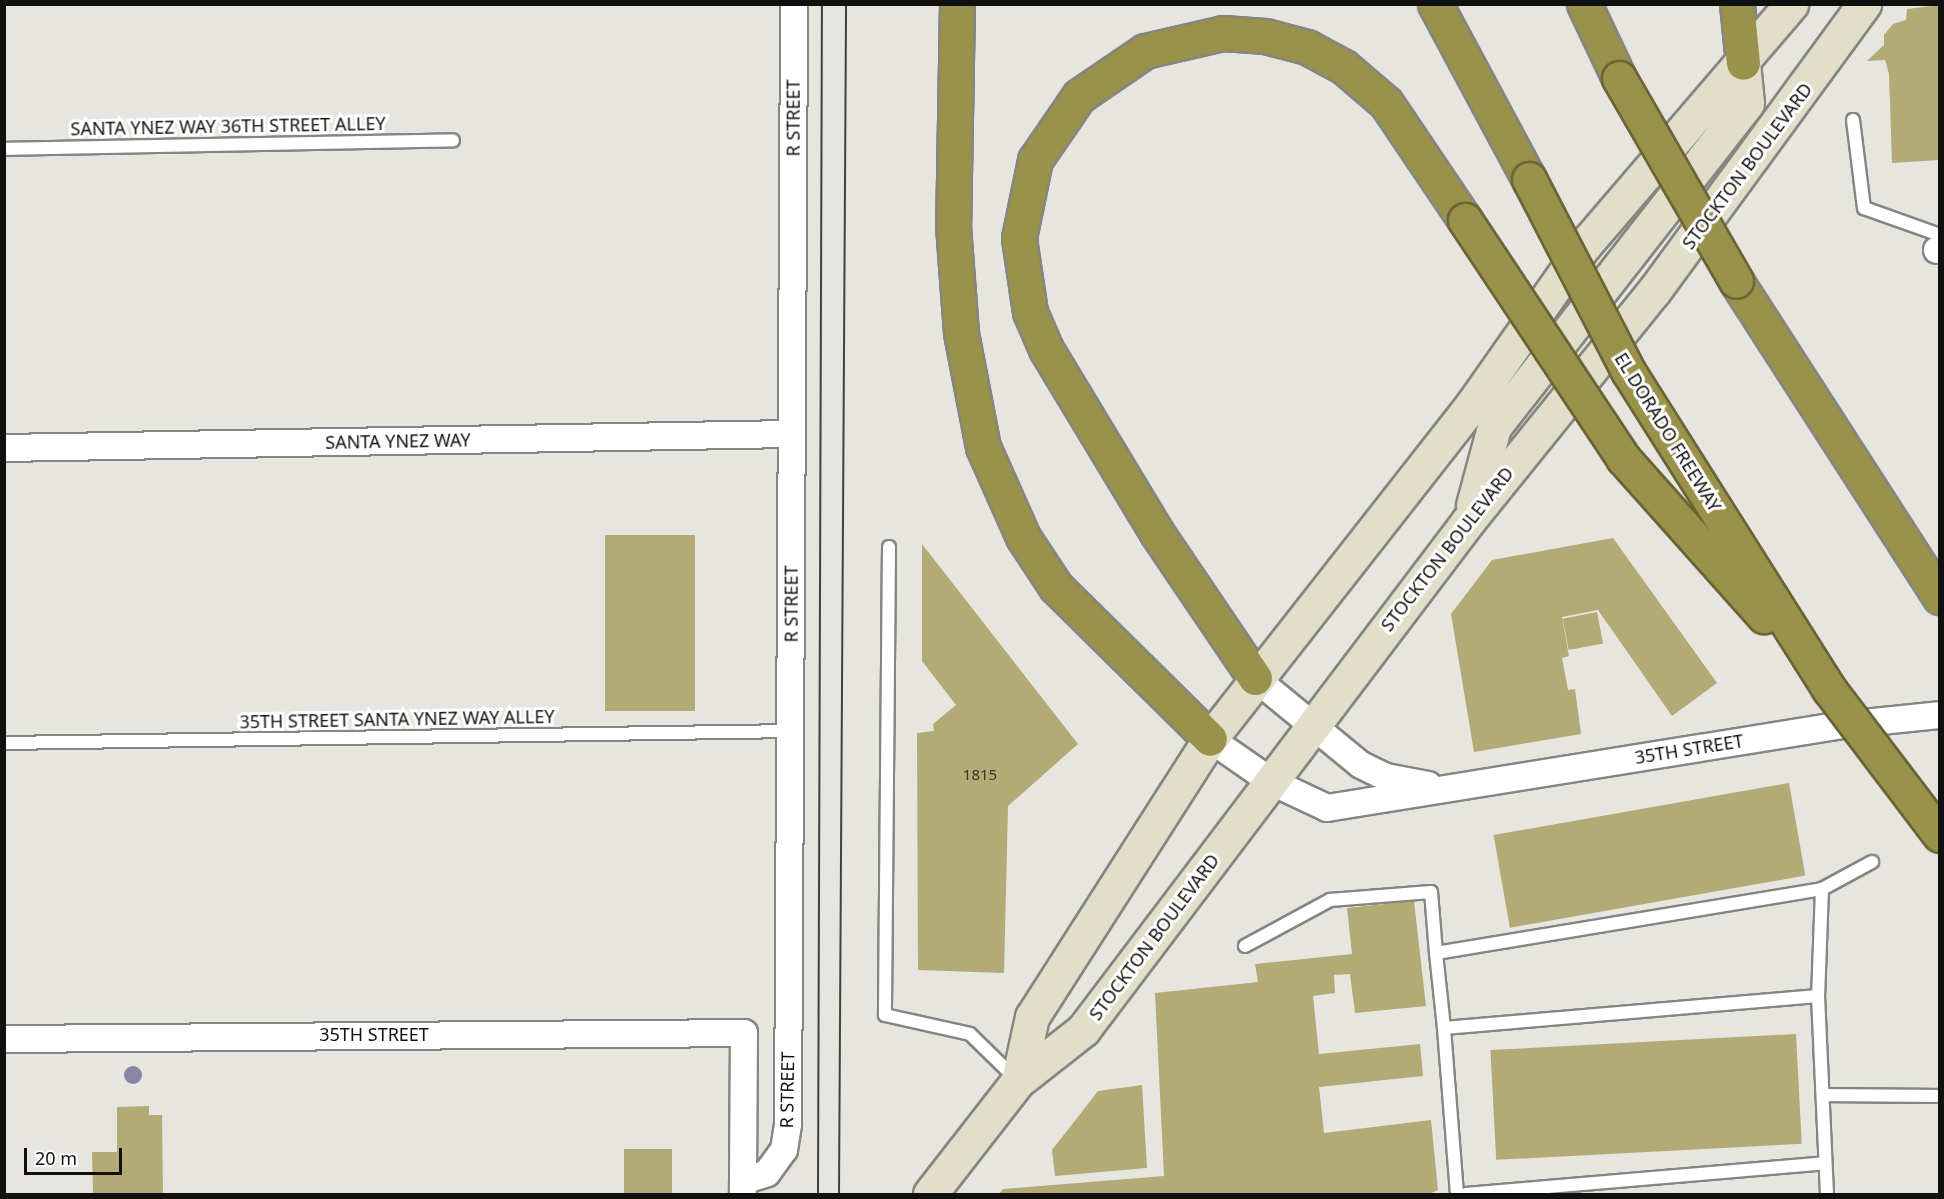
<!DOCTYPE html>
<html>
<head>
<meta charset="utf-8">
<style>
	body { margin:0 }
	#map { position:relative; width:1944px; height:1199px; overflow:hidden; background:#e6e5e0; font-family:"Noto Sans",sans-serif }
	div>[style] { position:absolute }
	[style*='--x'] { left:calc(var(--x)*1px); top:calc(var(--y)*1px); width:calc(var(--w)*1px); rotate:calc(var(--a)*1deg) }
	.building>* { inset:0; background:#b2ab75; transform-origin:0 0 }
	.roads { filter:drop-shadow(2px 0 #868681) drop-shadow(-2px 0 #868681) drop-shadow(0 2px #868681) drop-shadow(0 -2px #868681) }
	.lane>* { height:12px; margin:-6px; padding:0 6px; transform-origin:6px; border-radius:6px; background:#fff }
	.street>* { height:26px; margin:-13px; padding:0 13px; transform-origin:13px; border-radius:13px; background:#fff }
	.secondary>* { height:33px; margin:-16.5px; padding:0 16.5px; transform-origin:16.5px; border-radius:16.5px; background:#e1dec9 }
	.highway>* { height:33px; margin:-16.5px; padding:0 16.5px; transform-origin:16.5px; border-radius:16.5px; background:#9a924b }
	.tram>* { height:1.5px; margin:-0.75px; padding:0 0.75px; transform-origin:0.75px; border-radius:0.75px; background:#41413e }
	.bridges { filter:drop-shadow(2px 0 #6a6436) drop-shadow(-2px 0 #6a6436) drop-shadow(0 2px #6a6436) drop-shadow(0 -2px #6a6436) }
	.highway-bridge>* { height:33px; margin:-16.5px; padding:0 16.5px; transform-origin:16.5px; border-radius:16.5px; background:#9a924b }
	.trees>* { width:18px; height:18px; margin:-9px; border-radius:50%; background:#8985a5 }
	span { translate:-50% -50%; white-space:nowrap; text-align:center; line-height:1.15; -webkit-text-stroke:6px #fff; paint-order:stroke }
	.number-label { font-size:15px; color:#383728 }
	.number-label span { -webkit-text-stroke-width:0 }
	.street-label { font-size:18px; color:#10100e }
	.frame { position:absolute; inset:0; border:6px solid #10100e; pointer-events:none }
	.scale { position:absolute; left:24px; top:1148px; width:98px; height:27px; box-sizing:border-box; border:3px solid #10100e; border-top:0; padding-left:8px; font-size:18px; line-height:21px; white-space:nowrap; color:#10100e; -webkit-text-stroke:4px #fff; paint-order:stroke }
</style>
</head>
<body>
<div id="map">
	<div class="building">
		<i style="clip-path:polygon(1940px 5px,1940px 160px,1892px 163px,1889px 74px,1885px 60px,1867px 61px,1884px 45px,1884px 35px,1893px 24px,1906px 20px,1907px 9px)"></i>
		<i style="left:605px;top:535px;width:90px;height:176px"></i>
		<i style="clip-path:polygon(1613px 538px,1717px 683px,1672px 716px,1598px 610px,1562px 617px,1569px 656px,1562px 658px,1568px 690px,1575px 689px,1581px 734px,1474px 752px,1451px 614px,1492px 560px)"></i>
		<i style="clip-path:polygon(922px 544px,1078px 744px,1008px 806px,1004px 973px,918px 970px,917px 733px,934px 731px,933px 724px,956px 705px,922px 661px)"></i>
		<i style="left:1597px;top:612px;width:32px;height:35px;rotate:79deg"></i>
		<i style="left:1789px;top:783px;width:94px;height:300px;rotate:80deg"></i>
		<i style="clip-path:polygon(1414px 901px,1426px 1006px,1355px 1013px,1350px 974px,1334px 975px,1335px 993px,1313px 996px,1319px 1054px,1420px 1044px,1423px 1076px,1319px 1087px,1324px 1133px,1431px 1120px,1438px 1190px,1429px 1194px,999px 1194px,1003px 1189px,1164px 1176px,1155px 993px,1258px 982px,1255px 964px,1352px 954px,1347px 908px)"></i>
		<i style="left:1796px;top:1034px;width:110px;height:306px;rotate:87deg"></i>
		<i style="clip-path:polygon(1142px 1085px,1147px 1168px,1055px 1176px,1052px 1150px,1098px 1091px)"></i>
		<i style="clip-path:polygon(149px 1106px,149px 1115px,162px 1115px,163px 1194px,93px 1194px,92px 1152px,117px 1152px,117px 1107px)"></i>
		<i style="left:672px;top:1149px;width:45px;height:48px;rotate:90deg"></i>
	</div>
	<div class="roads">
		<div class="lane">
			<i style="--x:1853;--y:120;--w:89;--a:82.9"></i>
			<i style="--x:1864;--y:208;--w:81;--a:19.6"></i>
			<i style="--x:4;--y:149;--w:449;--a:-1.1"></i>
			<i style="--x:889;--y:547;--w:468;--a:90.5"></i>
			<i style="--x:885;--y:1015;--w:87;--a:12.6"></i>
			<i style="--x:970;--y:1034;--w:63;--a:44.4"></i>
			<i style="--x:4;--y:743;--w:786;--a:-0.87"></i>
			<i style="--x:1822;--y:889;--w:57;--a:-28.4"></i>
			<i style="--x:1245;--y:946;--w:97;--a:-28.4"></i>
			<i style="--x:1330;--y:900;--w:101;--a:-4.5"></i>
			<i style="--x:1431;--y:892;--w:61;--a:85.3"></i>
			<i style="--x:1444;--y:1028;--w:75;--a:-96.1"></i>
			<i style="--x:1436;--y:953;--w:391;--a:-9.4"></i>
			<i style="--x:1822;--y:889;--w:107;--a:92.1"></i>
			<i style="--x:1823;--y:1095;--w:117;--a:0.5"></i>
			<i style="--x:1457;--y:1194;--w:167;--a:-94.5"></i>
			<i style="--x:1444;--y:1028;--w:375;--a:-4.9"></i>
			<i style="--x:1818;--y:996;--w:198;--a:87.4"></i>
			<i style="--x:1466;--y:1194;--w:360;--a:-4.9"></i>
		</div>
		<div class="street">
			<i style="--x:1937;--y:250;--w:3;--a:-18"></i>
			<i style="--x:4;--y:448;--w:787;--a:-1.02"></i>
			<i style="--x:1255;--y:678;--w:137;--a:39.4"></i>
			<i style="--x:1361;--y:765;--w:28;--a:26"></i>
			<i style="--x:1386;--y:777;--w:43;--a:10.8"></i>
			<i style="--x:1210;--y:739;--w:75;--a:34.7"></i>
			<i style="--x:1272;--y:782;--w:61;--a:25.3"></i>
			<i style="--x:1327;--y:808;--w:523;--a:-9.14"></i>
			<i style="--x:1843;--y:725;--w:98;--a:-5.9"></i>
			<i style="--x:4;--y:1039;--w:740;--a:-0.46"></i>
			<i style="--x:744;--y:1033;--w:161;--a:90.4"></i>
			<i style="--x:743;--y:1181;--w:25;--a:-18"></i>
			<i style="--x:767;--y:1173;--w:29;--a:-54"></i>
			<i style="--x:784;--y:1150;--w:26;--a:-81"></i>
			<i style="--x:788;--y:1124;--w:1120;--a:-89.69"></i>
		</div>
		<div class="secondary">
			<i style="--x:1473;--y:505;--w:81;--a:-74.9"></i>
			<i style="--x:1494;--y:427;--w:411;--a:-52"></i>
			<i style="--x:1747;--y:103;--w:40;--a:-95.7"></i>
			<i style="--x:1018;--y:1081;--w:66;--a:-77.7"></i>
			<i style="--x:1032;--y:1017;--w:330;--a:-57.4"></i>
			<i style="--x:1210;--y:739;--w:428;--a:-51.9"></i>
			<i style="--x:1474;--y:402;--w:189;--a:-54.9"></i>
			<i style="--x:1583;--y:247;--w:320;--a:-49.4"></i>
			<i style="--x:930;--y:1194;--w:143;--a:-52.1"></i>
			<i style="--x:1018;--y:1081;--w:83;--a:-38.1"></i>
			<i style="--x:1083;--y:1030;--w:640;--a:-52.88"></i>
			<i style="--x:1469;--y:520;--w:294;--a:-51.1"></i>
			<i style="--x:1654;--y:291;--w:356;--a:-53.8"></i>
		</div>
		<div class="highway">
			<i style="--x:957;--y:4;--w:222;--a:91"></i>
			<i style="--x:953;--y:226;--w:107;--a:85.7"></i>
			<i style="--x:961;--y:333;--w:116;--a:79.1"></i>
			<i style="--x:983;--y:447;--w:98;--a:66"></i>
			<i style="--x:1023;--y:537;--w:60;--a:56.6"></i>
			<i style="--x:1056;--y:587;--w:216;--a:44.6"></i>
			<i style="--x:1435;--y:4;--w:199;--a:61.8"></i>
			<i style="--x:1584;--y:4;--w:82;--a:64.7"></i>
			<i style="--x:1737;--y:4;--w:59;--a:84.2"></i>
			<i style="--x:1736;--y:281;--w:376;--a:57.2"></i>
			<i style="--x:1255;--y:678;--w:175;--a:-124.1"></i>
			<i style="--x:1157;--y:533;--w:215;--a:-121.1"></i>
			<i style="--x:1046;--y:349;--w:40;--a:-113.4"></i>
			<i style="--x:1030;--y:312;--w:75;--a:-98.5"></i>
			<i style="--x:1019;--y:238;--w:80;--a:-78.4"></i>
			<i style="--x:1035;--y:160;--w:78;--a:-55.5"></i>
			<i style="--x:1079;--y:96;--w:80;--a:-34.3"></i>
			<i style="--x:1145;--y:51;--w:80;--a:-13"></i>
			<i style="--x:1223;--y:33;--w:42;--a:4.1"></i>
			<i style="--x:1265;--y:36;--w:43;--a:14.7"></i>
			<i style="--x:1307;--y:47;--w:42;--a:28.4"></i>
			<i style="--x:1344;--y:67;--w:55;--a:40.6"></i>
			<i style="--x:1386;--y:103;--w:141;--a:56"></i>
		</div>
	</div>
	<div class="tram">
		<i style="--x:818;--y:1194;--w:1190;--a:-89.81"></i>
		<i style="--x:839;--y:1194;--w:1190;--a:-89.66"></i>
	</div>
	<div class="bridges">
		<div class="highway-bridge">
			<i style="--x:1619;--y:78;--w:234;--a:60"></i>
			<i style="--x:1529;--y:179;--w:216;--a:62.7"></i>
			<i style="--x:1628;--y:371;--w:376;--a:57.7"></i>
			<i style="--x:1829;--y:689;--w:183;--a:52.8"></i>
			<i style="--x:1465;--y:220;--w:286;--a:56.4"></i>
			<i style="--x:1623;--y:458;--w:212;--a:48.3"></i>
		</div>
	</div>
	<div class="trees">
		<i style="left:133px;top:1075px"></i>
	</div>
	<div class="number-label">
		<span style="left:980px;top:775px">1815</span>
	</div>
	<div class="street-label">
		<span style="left:793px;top:118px;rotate:-90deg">R STREET</span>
		<span style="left:228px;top:126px;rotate:-1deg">SANTA YNEZ WAY 36TH STREET ALLEY</span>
		<span style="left:1747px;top:166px;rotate:-53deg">STOCKTON BOULEVARD</span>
		<span style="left:1668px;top:432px;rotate:58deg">EL DORADO FREEWAY</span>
		<span style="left:398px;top:441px;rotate:-1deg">SANTA YNEZ WAY</span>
		<span style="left:1447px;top:549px;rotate:-52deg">STOCKTON BOULEVARD</span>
		<span style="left:791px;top:604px;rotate:-90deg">R STREET</span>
		<span style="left:397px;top:719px;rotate:-1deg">35TH STREET SANTA YNEZ WAY ALLEY</span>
		<span style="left:1689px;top:749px;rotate:-9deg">35TH STREET</span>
		<span style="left:1154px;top:937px;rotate:-53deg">STOCKTON BOULEVARD</span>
		<span style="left:374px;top:1034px">35TH STREET</span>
		<span style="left:787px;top:1090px;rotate:-89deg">R STREET</span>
	</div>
	<div class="frame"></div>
	<div class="scale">20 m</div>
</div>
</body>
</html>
